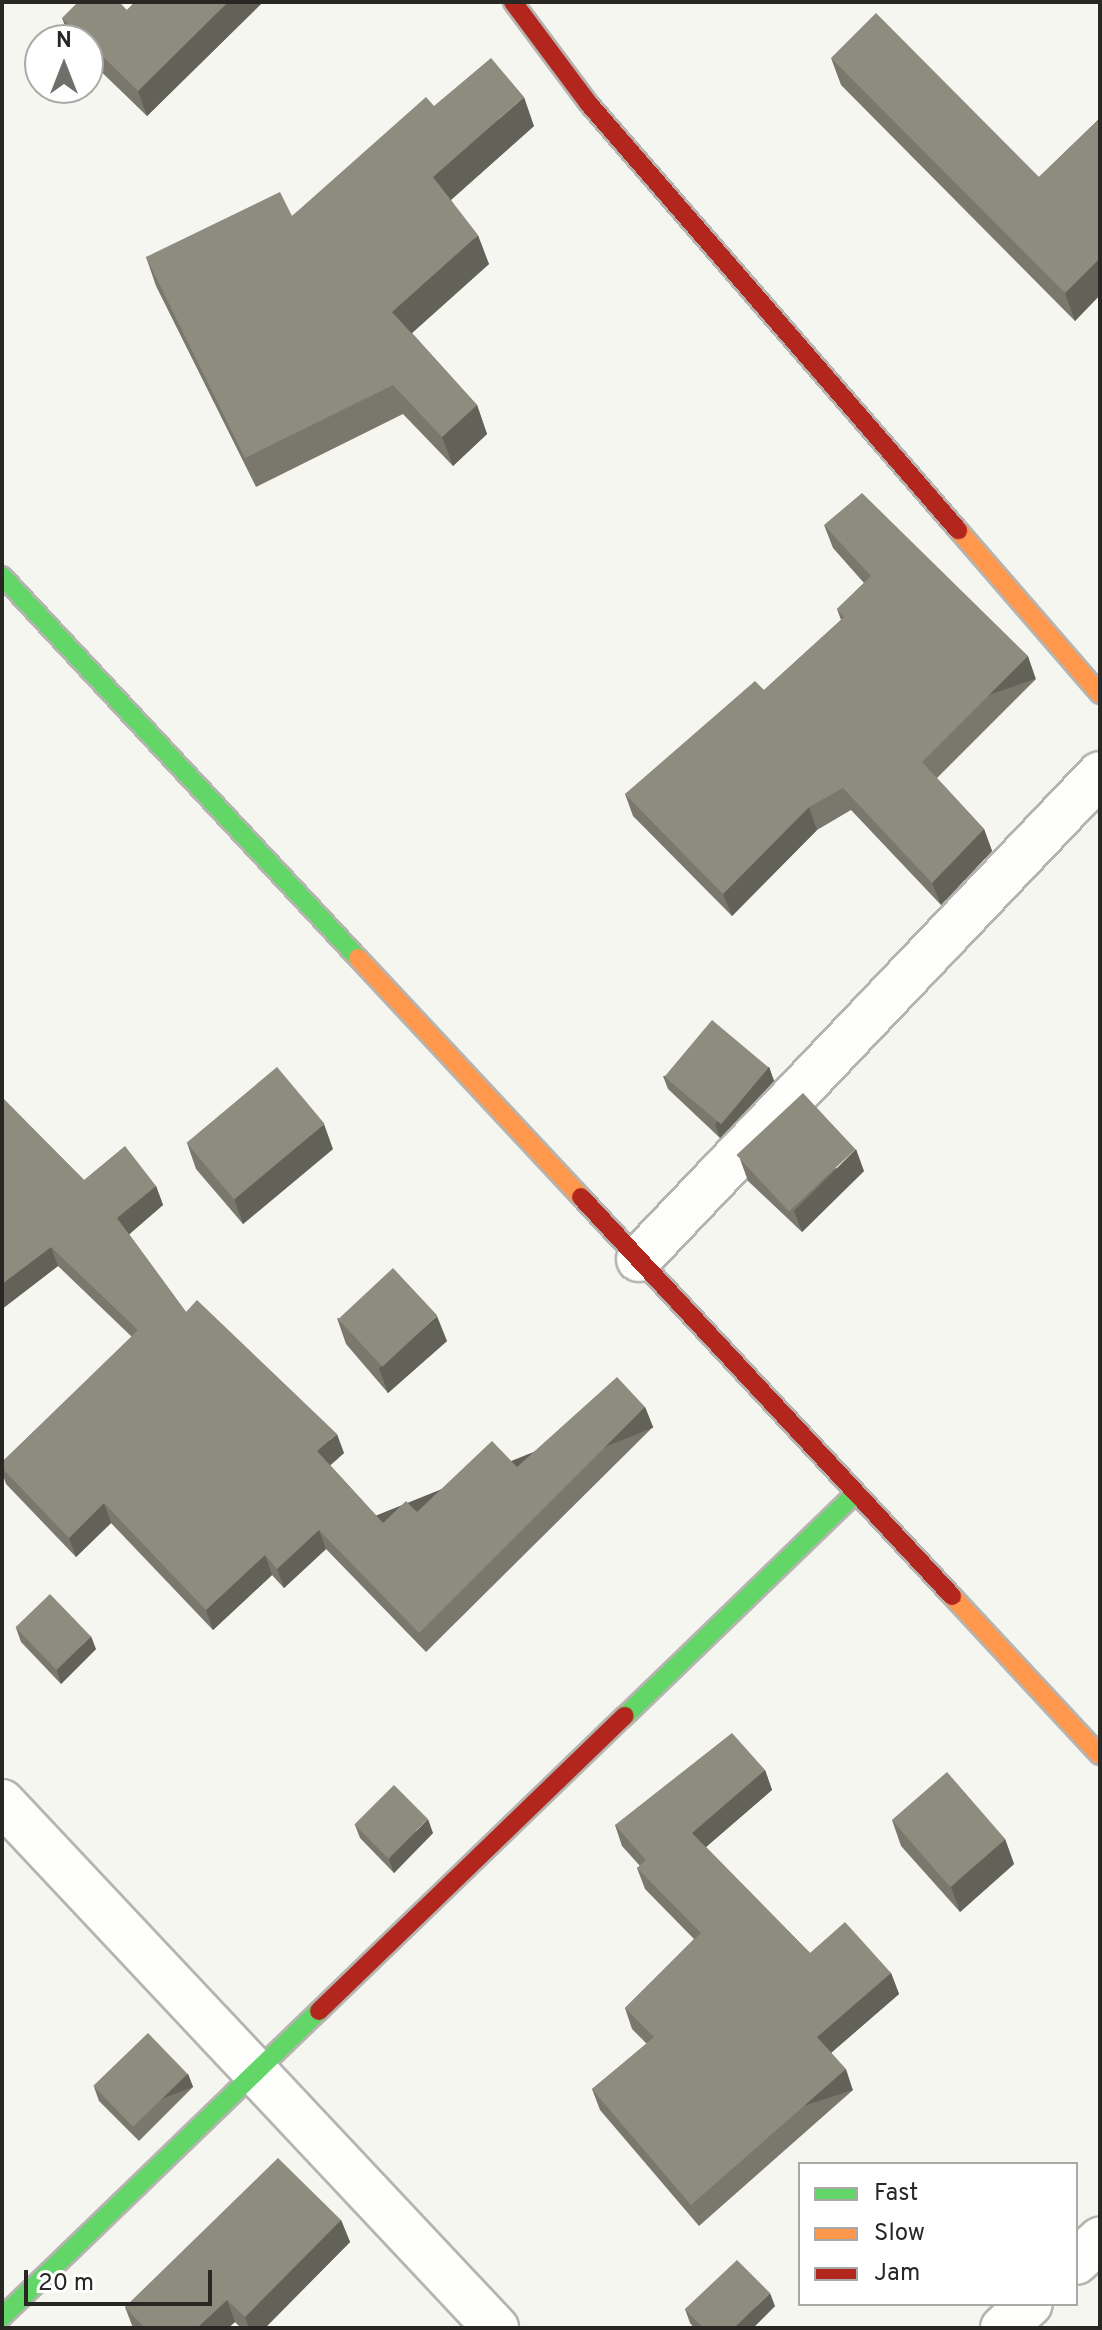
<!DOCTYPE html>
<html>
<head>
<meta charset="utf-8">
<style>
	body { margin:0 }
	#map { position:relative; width:1102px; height:2330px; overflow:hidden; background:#f6f6f1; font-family:Overpass,sans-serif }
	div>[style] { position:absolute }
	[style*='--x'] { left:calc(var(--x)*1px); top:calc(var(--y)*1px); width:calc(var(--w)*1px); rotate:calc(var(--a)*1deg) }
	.roads { filter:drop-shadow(2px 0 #b5b4b0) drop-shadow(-2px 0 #b5b4b0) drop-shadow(0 2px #b5b4b0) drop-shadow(0 -2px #b5b4b0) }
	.street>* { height:44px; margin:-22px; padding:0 22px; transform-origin:22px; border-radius:22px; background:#fefefd }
	.fast>* { height:18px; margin:-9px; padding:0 9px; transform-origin:9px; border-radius:9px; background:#63d668 }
	.slow>* { height:18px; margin:-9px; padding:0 9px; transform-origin:9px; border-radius:9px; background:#ff974d }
	.jam>* { height:18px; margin:-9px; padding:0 9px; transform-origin:9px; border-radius:9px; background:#b3261e }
	.wall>* { inset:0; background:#7a786d }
	.shaded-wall>* { inset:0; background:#636259; transform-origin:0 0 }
	.building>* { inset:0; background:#8e8c7f; transform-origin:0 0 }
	span { translate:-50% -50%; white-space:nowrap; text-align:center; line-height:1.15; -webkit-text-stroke:8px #fff; paint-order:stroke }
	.frame { position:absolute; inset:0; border:4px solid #282724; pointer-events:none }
	.legend { position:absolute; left:798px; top:2162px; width:280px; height:144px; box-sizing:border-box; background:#fff; border:2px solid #a9a9a7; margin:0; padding:10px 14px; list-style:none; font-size:24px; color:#282724 }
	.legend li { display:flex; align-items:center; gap:16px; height:40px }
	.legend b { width:40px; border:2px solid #a9a9a7 }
	.north { position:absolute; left:24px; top:24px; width:80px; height:80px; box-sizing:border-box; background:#fff; border:2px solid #a9a9a7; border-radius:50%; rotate:0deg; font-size:22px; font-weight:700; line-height:32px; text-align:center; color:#282724 }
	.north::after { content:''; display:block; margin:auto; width:28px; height:36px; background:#706f6c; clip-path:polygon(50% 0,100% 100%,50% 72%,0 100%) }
	.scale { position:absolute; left:24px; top:2270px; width:188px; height:36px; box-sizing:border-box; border:4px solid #282724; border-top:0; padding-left:10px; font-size:24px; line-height:28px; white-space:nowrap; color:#282724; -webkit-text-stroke:6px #fff; paint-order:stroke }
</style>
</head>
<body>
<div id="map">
	<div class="roads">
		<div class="street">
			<i style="--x:639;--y:1259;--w:669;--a:-46.45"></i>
			<i style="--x:2;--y:1802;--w:722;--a:46.8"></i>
			<i style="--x:1076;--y:2262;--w:33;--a:-43"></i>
			<i style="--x:1003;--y:2328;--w:36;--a:-42"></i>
		</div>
		<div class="fast">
			<i style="--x:2;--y:576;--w:522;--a:47.02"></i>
			<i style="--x:625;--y:1716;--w:321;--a:-44"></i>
			<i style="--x:2;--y:2317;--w:441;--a:-44"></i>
		</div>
		<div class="slow">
			<i style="--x:958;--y:530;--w:217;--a:49.1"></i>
			<i style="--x:358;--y:958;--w:327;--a:47"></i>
			<i style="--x:952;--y:1596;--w:217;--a:47.1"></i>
		</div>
		<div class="jam">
			<i style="--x:513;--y:2;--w:127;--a:53.3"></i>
			<i style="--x:589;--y:104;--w:564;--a:49.1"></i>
			<i style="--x:581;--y:1197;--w:545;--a:47.08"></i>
			<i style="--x:319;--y:2011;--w:425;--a:-44"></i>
		</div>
	</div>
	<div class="wall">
		<i style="clip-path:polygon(135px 2px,263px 2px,147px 116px,88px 59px,88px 40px,70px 40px,62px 18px,127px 10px)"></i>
		<i style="clip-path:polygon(831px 58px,1039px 177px,1100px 118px,1100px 295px,1075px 321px,841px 85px)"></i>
		<i style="clip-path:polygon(434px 106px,534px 126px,451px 200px,489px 264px,412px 333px,477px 405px,487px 434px,453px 466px,403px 414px,256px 487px,156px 286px,146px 257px,292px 216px)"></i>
		<i style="clip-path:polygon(824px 525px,1036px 679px,937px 778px,984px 829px,992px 851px,941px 905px,851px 810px,817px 830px,732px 916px,633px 816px,625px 794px,764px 690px,841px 620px,837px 609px,864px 583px,833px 548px)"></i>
		<i style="clip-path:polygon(769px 1067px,774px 1081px,720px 1138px,668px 1089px,663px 1076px)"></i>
		<i style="clip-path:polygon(2px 1098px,84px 1180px,156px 1186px,163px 1205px,129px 1234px,186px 1312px,344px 1453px,330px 1465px,383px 1523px,417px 1512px,645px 1407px,653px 1427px,426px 1652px,326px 1549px,284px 1588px,272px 1575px,213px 1630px,111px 1523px,76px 1557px,6px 1484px,2px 1472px,2px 1462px,132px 1337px,58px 1266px,2px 1309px)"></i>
		<i style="clip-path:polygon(187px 1143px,333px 1149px,243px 1224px,196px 1169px)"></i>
		<i style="clip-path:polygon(740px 1159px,864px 1171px,802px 1232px,748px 1181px)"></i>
		<i style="clip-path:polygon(337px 1318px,447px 1341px,388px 1393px,346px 1344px)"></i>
		<i style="clip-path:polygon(16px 1628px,96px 1649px,61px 1684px,21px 1642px)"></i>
		<i style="clip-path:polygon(765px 1770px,772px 1790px,706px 1847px,810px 1953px,891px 1973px,899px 1994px,831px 2053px,853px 2090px,699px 2226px,600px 2110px,592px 2089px,647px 2044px,632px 2029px,625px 2008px,694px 1939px,645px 1889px,637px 1868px,640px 1866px,622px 1846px,615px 1825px)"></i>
		<i style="clip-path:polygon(892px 1820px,1005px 1839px,1014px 1864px,960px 1912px,901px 1846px)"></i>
		<i style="clip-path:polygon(355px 1825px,433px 1833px,394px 1873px,360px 1838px)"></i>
		<i style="clip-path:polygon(188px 2074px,193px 2087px,139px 2141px,99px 2101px,94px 2087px)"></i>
		<i style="clip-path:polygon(341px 2220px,350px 2242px,265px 2328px,241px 2328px,235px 2322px,228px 2328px,133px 2328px,125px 2307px)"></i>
		<i style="clip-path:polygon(775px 2306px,753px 2328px,694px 2328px,690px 2323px,685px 2309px)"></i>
	</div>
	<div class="shaded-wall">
		<i style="clip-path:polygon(228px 2px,263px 2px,147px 116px,138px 91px)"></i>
		<i style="clip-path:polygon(524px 97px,534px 126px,444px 206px,433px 177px)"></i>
		<i style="clip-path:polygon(478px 235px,489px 264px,403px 341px,392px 312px)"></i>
		<i style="clip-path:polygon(1100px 258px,1100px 295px,1075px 321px,1065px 293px)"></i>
		<i style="clip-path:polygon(477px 405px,487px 434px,453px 466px,442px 437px)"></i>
		<i style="left:1028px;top:656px;width:24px;height:150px;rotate:71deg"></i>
		<i style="clip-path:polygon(809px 807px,817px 830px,732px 916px,723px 894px)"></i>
		<i style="clip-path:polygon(984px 829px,992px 851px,941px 905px,932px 883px)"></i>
		<i style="clip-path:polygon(769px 1067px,774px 1081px,720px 1138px,715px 1124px)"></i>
		<i style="clip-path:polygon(324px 1124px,333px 1149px,243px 1224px,234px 1198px)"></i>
		<i style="clip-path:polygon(856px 1149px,864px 1171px,802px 1232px,794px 1211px)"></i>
		<i style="clip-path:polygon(156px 1186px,163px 1205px,125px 1238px,117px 1218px)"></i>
		<i style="clip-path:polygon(51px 1247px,58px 1266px,2px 1309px,2px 1284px)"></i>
		<i style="clip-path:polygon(437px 1316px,447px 1341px,388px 1393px,379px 1368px)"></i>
		<i style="left:645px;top:1407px;width:22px;height:320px;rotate:68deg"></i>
		<i style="clip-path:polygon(337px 1434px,344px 1453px,324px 1471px,317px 1451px)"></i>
		<i style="clip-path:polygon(104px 1503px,111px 1523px,76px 1557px,69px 1538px)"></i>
		<i style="clip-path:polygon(319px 1530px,326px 1549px,284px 1588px,277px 1569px)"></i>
		<i style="clip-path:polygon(265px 1555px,272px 1575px,213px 1630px,206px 1610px)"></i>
		<i style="clip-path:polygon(91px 1636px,96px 1649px,61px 1684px,57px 1670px)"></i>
		<i style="clip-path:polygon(765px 1770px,772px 1790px,699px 1853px,692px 1833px)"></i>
		<i style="clip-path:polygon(428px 1819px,433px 1833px,394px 1873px,389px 1859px)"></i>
		<i style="clip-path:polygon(1005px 1839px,1014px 1864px,960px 1912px,951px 1887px)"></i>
		<i style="clip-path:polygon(891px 1973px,899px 1994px,825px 2058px,817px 2037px)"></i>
		<i style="left:846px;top:2069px;width:22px;height:206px;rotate:72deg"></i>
		<i style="left:188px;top:2074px;width:14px;height:76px;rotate:69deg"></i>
		<i style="clip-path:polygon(341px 2220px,350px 2242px,265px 2328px,249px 2328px,245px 2317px)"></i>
		<i style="clip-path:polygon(770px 2293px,775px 2306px,753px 2328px,734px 2328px)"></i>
		<i style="clip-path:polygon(227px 2300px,235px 2322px,228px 2328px,197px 2328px)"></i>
	</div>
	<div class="building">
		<i style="clip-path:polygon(78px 2px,119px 2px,127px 10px,135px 2px,228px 2px,138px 91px,88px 42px,88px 40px,85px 40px,62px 18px)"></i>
		<i style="clip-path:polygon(876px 13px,1039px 177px,1100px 118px,1100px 258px,1065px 293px,831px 58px)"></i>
		<i style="clip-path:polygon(491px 58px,524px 97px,433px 177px,478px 235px,392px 312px,477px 405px,442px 437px,393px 385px,245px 458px,146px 257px,280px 192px,292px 216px,426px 97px,434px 106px)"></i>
		<i style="clip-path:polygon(862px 493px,1028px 656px,922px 762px,984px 829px,932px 883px,843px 788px,809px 807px,723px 894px,625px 794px,755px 681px,764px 690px,844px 617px,837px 609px,871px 576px,824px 525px)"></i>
		<i style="left:712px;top:1020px;width:74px;height:74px;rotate:40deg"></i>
		<i style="left:277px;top:1067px;width:74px;height:118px;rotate:50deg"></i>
		<i style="left:803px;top:1093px;width:77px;height:91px;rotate:47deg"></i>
		<i style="clip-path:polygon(2px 1097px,84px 1180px,125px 1146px,156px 1186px,117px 1218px,186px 1312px,197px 1300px,337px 1434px,317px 1451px,383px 1523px,406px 1501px,417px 1512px,492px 1441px,517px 1467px,617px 1377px,645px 1407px,419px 1633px,319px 1530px,277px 1569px,265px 1555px,206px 1610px,104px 1503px,69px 1538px,2px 1468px,2px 1462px,138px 1330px,51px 1247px,2px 1284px)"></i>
		<i style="left:393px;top:1268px;width:65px;height:75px;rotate:47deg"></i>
		<i style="left:50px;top:1594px;width:59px;height:48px;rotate:46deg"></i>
		<i style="clip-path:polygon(732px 1733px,765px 1770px,692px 1833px,810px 1953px,845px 1922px,891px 1973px,817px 2037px,846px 2069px,691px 2205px,592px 2089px,654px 2037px,625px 2008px,701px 1933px,637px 1868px,646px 1860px,615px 1825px)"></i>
		<i style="left:947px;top:1772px;width:89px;height:73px;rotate:49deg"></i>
		<i style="left:394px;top:1785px;width:48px;height:56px;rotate:45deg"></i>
		<i style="left:148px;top:2033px;width:57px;height:76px;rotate:46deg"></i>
		<i style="clip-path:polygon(278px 2158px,341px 2220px,245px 2317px,227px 2300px,197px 2328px,145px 2328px,125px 2307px)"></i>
		<i style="clip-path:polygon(737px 2260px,770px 2293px,734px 2328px,703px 2328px,685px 2309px)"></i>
	</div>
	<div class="frame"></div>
	<ul class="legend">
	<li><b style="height:10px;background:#63d668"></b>Fast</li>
	<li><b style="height:10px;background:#ff974d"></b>Slow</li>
	<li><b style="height:10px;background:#b3261e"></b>Jam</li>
	</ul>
	<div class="north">N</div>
	<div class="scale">20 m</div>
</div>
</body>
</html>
